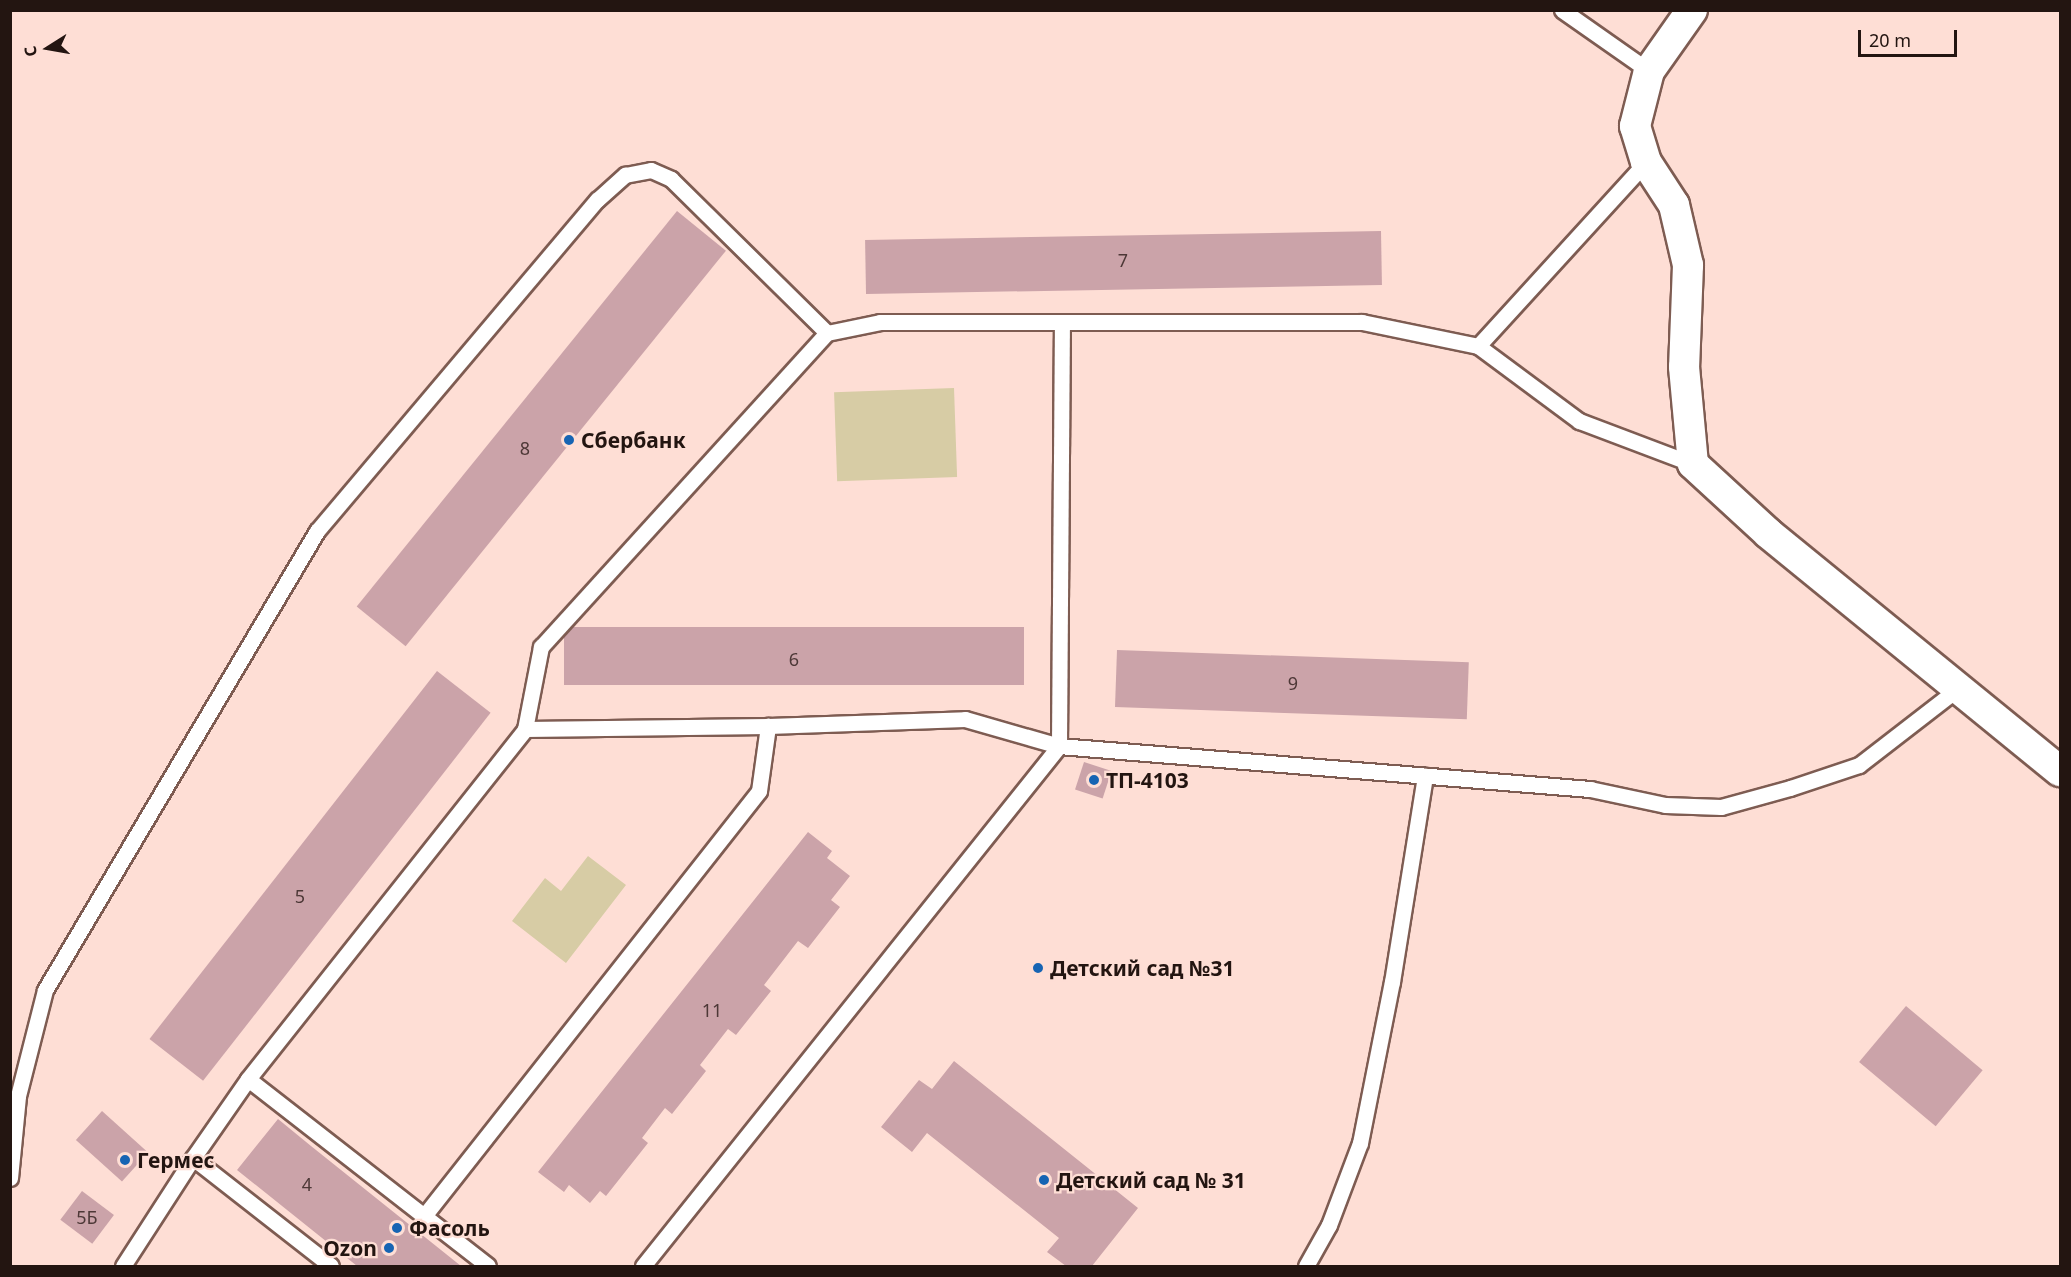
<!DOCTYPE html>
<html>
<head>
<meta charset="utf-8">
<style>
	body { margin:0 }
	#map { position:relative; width:2071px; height:1277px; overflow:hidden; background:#feded5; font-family:"Noto Sans",sans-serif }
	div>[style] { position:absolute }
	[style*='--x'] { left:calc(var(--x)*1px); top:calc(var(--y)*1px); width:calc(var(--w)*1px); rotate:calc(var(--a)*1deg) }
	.green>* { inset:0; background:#d7cca5; transform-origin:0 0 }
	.building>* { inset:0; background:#cba3a9; transform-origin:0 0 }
	.roads { filter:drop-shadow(2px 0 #7e5c52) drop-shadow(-2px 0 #7e5c52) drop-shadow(0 2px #7e5c52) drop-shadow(0 -2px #7e5c52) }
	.lane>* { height:15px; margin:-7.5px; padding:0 7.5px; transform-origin:7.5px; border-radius:7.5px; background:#fff }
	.street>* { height:30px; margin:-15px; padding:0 15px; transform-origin:15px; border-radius:15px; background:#fff }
	.dots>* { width:16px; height:16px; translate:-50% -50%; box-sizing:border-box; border:3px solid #feded5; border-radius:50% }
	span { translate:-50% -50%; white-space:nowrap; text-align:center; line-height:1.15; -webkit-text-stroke:4.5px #feded5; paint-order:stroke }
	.number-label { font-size:18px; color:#4d3837 }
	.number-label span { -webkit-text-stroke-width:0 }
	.poi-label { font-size:21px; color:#231511; font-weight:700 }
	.left { translate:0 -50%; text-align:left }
	.right { translate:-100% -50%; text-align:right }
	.frame { position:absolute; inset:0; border:12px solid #231511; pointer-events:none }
	.north { position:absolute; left:18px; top:18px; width:60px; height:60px; -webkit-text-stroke:4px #feded5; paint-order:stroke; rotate:259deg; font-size:16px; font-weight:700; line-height:24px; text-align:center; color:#231511 }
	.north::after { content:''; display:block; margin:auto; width:21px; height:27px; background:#231511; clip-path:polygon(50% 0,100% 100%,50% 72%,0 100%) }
	.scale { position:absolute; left:1858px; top:30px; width:99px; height:27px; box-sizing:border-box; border:3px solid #231511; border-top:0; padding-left:8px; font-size:18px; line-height:21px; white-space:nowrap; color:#231511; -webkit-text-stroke:4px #feded5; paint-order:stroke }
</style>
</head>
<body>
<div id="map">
	<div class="green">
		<i style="left:954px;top:388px;width:89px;height:120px;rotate:88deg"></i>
		<i style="clip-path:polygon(588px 856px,626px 885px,566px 963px,512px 921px,545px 878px,561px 891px)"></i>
	</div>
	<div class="building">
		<i style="left:677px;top:211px;width:63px;height:509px;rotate:39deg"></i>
		<i style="left:1381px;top:231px;width:54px;height:516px;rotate:89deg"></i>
		<i style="left:1024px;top:627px;width:58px;height:460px;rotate:90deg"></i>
		<i style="left:1117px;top:650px;width:352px;height:57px;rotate:2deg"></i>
		<i style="left:437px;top:671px;width:68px;height:467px;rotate:38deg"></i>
		<i style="left:1084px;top:762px;width:29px;height:29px;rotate:18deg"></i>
		<i style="clip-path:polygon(808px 832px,832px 851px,827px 858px,850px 876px,831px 900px,840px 907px,808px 948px,798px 941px,764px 985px,771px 991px,736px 1035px,728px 1029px,700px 1065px,706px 1071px,672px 1114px,665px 1108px,642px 1138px,648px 1143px,606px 1196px,600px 1191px,590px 1203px,569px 1185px,564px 1192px,538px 1172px)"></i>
		<i style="left:1906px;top:1006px;width:100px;height:73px;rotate:40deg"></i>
		<i style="clip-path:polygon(954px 1061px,1138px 1208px,1092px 1266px,1066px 1266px,1047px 1252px,1059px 1238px,927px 1133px,912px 1152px,881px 1127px,919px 1080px,932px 1089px)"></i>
		<i style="left:102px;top:1111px;width:62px;height:39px;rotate:42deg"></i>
		<i style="clip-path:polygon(278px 1119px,311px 1146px,461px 1266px,357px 1266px,237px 1170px)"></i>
		<i style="left:82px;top:1191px;width:40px;height:36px;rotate:37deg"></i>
	</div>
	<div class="roads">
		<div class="lane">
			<i style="--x:1562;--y:10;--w:106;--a:35"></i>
			<i style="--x:1478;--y:346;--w:126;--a:36.6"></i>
			<i style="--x:1579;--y:421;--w:122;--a:20.7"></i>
			<i style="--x:525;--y:729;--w:84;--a:-79"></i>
			<i style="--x:541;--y:647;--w:425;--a:-47.7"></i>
			<i style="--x:248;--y:1079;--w:446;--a:-51.6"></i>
			<i style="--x:525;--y:729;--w:243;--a:-0.7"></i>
			<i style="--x:768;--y:726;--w:197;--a:-2"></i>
			<i style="--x:965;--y:719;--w:98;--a:16"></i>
			<i style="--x:1059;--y:746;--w:533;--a:4.63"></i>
			<i style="--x:1590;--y:789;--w:77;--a:12"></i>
			<i style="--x:1665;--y:805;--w:56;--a:2"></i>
			<i style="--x:1721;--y:807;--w:72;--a:-15.4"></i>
			<i style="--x:1790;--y:788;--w:73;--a:-18.4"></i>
			<i style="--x:1859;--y:765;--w:128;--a:-37.7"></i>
			<i style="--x:193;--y:1158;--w:175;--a:38"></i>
			<i style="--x:10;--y:1178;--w:82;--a:-84.4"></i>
			<i style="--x:18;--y:1096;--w:109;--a:-75.7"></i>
			<i style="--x:45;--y:990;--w:534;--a:-59.35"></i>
			<i style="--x:317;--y:531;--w:434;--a:-49.8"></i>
			<i style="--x:597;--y:200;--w:38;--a:-42"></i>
			<i style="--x:625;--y:175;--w:26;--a:-11"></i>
			<i style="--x:651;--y:170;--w:22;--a:24"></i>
			<i style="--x:671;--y:179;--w:219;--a:44.6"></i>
			<i style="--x:827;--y:333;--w:54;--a:-11.7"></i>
			<i style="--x:880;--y:322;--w:482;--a:0"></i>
			<i style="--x:1362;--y:322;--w:118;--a:11.7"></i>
			<i style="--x:1478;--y:346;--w:249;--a:-47.6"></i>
			<i style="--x:424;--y:1216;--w:541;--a:-51.75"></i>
			<i style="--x:759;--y:791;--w:66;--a:-82.1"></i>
			<i style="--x:123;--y:1266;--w:129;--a:-57.1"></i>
			<i style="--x:193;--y:1158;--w:96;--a:-55.2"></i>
			<i style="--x:248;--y:1079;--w:304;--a:37.9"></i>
			<i style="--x:643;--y:1266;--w:666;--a:-51.34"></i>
			<i style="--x:1059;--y:746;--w:424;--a:-89.6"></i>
			<i style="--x:1306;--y:1266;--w:47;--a:-60.7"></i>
			<i style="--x:1329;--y:1225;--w:88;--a:-69.3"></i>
			<i style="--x:1360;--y:1143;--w:164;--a:-78.8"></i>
			<i style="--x:1392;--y:982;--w:209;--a:-80.9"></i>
		</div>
		<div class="street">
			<i style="--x:1692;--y:10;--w:75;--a:125.2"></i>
			<i style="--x:1649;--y:71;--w:57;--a:104.3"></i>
			<i style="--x:1635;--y:126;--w:38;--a:73"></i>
			<i style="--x:1646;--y:162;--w:51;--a:56.9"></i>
			<i style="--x:1674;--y:205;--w:62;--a:76.9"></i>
			<i style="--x:1688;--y:265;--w:102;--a:92.2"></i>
			<i style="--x:1684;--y:367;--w:97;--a:84.7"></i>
			<i style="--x:1693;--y:464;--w:102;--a:42.6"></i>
			<i style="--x:1768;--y:533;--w:377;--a:39.2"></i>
		</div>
	</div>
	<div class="dots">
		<i style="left:569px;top:440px;background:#1764b3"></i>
		<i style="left:1094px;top:780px;background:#1764b3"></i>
		<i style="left:1038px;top:968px;background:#1764b3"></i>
		<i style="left:125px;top:1160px;background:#1764b3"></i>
		<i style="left:1044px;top:1180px;background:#1764b3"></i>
		<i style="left:397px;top:1228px;background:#1764b3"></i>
		<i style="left:389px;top:1248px;background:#1764b3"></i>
	</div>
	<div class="number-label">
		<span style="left:1123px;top:260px">7</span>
		<span style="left:525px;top:448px">8</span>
		<span style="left:794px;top:659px">6</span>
		<span style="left:1293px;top:683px">9</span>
		<span style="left:300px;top:896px">5</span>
		<span style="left:712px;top:1010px">11</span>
		<span style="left:307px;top:1184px">4</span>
		<span style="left:87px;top:1217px">5Б</span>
	</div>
	<div class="poi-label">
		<span class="left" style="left:581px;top:440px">Сбербанк</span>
		<span class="left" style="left:1106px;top:780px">ТП-4103</span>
		<span class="left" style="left:1050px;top:968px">Детский сад №31</span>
		<span class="left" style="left:137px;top:1160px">Гермес</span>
		<span class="left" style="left:1056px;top:1180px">Детский сад № 31</span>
		<span class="left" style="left:409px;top:1228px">Фасоль</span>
		<span class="right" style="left:377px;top:1248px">Ozon</span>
	</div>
	<div class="frame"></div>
	<div class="north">С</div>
	<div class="scale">20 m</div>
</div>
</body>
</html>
